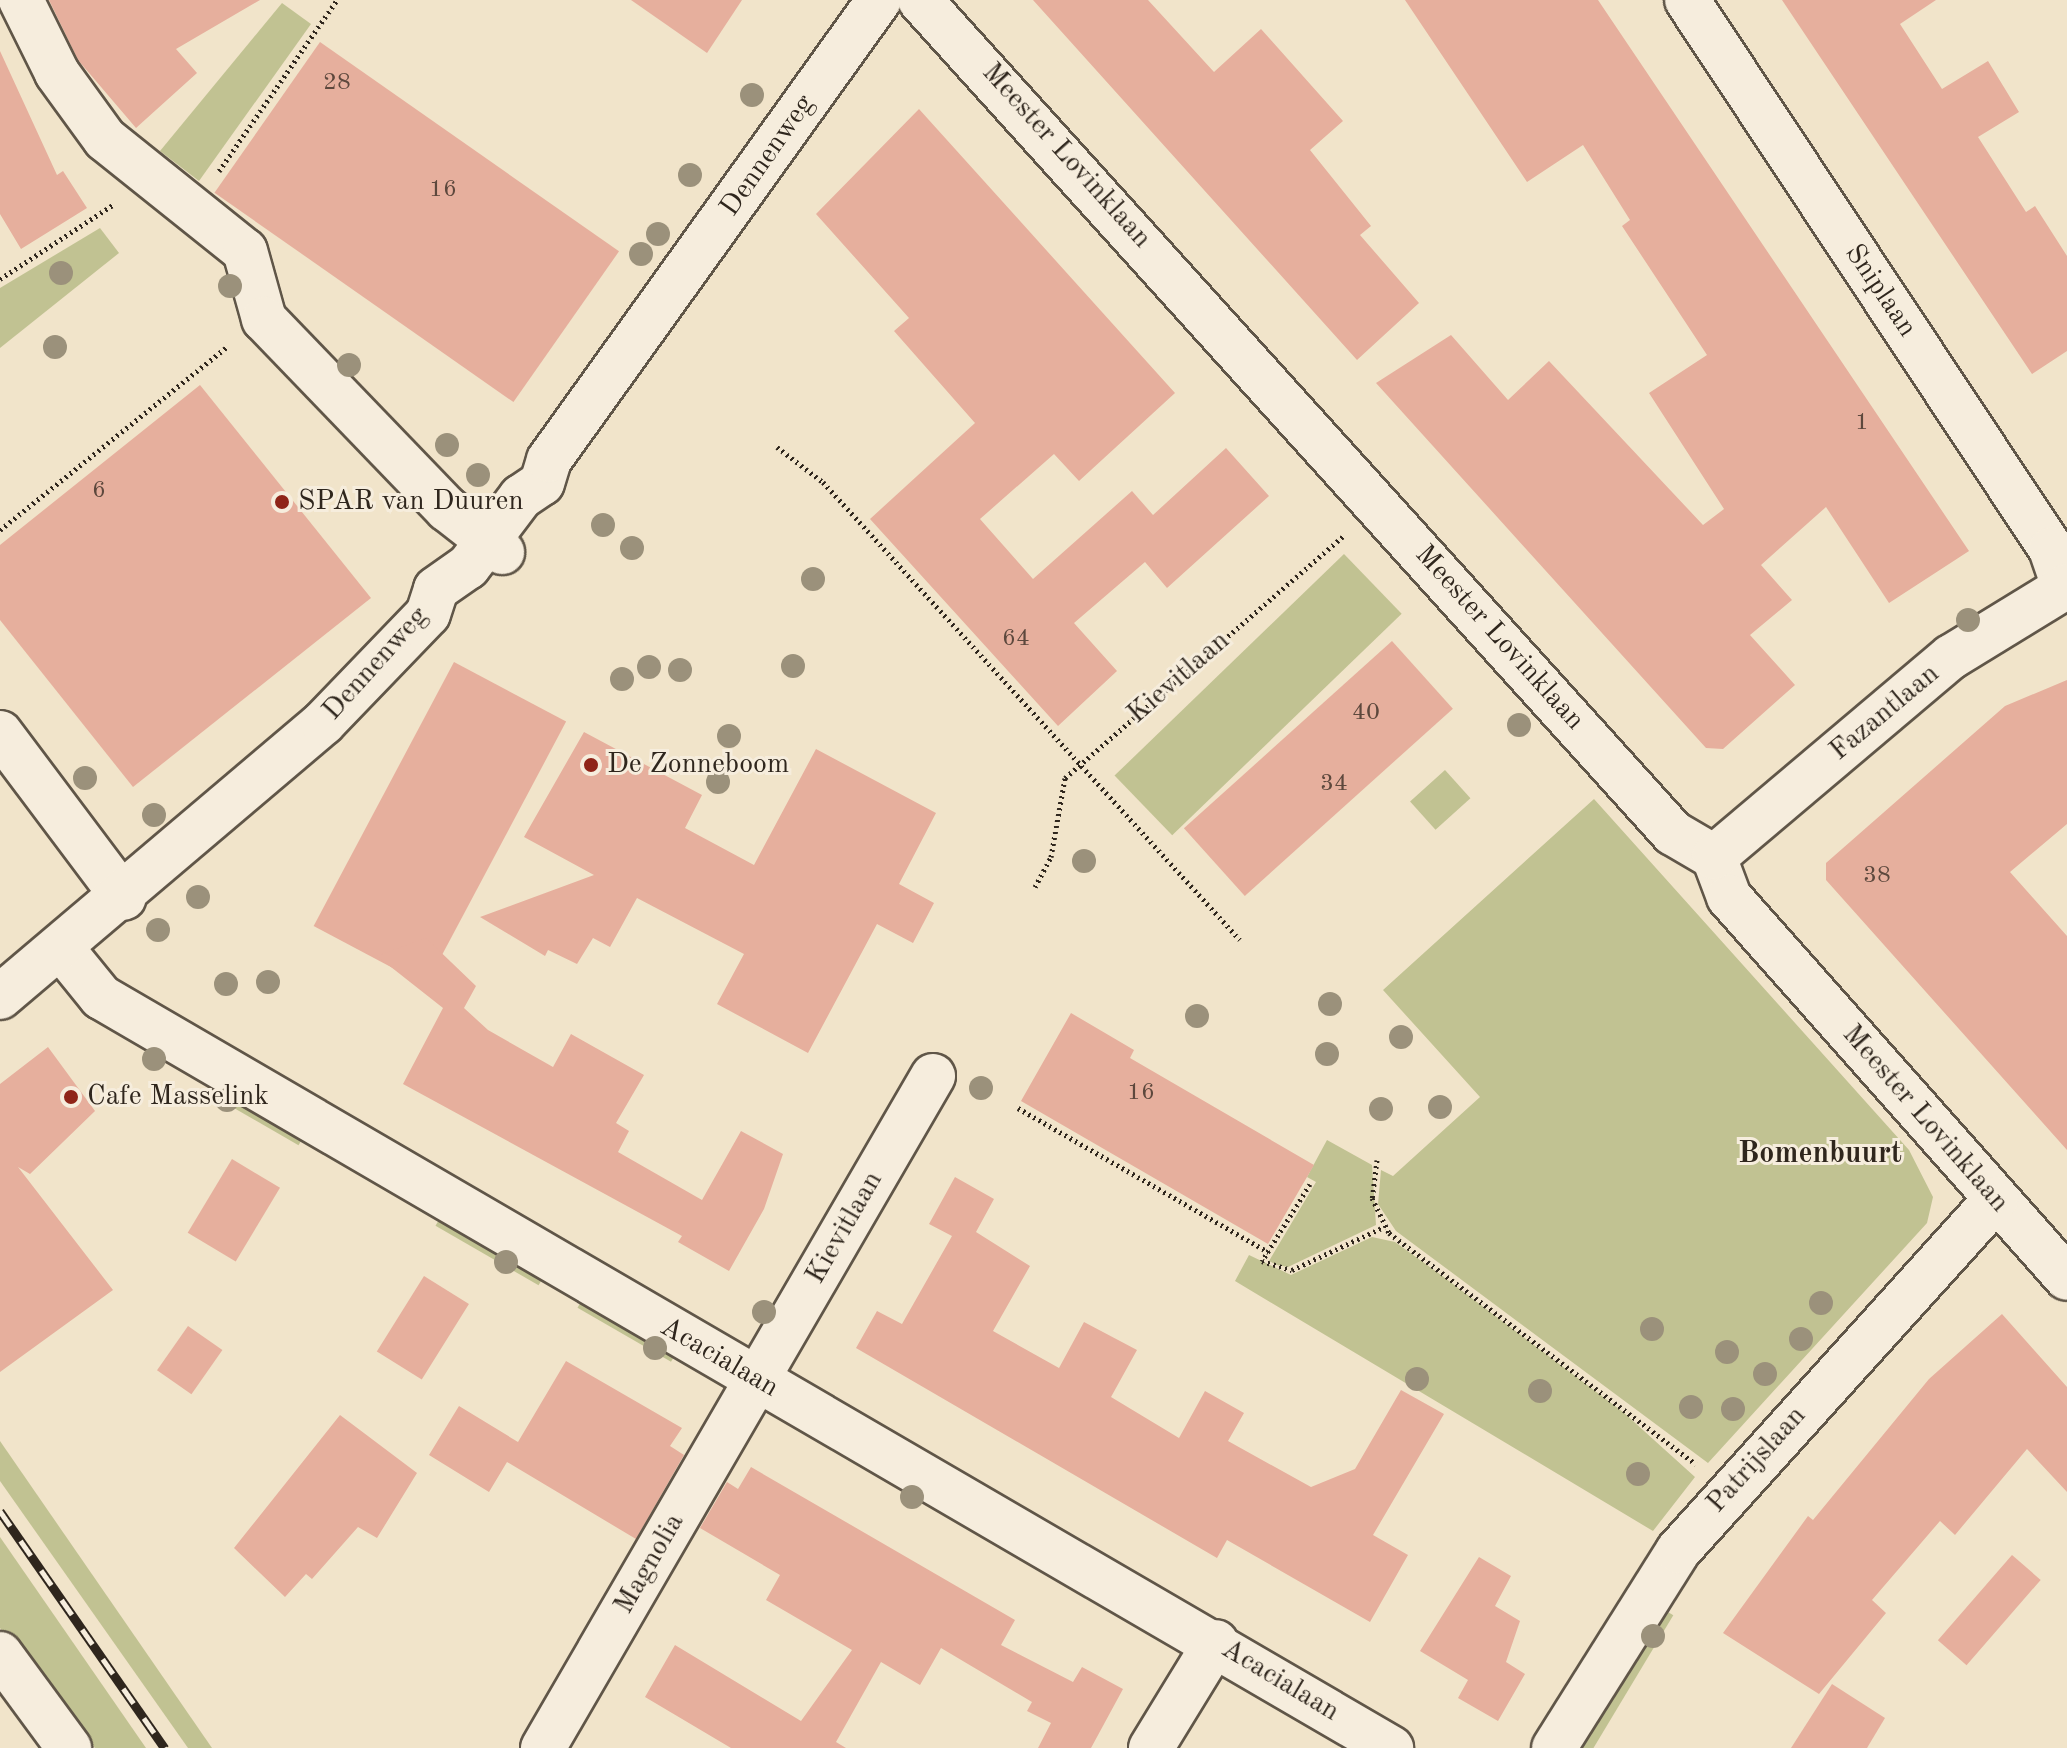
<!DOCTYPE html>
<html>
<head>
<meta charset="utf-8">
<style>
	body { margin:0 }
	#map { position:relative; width:2067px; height:1748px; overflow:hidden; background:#f1e4ca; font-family:"Old Standard TT",serif }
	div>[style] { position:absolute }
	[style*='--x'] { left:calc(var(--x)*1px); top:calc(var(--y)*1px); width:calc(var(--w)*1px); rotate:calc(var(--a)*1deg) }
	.green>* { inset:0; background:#c1c292; transform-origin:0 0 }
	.building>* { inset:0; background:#e6af9d; transform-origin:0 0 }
	.path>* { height:5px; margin-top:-2.5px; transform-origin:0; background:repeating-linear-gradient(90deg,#2f261d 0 2px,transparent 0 6px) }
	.roads { filter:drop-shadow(2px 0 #605648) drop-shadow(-2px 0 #605648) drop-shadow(0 2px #605648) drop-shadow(0 -2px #605648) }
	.minor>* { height:44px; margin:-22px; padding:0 22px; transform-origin:22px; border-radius:22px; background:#f6eddd }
	.rail>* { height:9px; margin-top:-4.5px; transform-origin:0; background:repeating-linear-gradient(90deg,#f6eddd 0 18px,#2f261d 0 36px); box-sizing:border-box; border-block:2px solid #2f261d }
	.trees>* { width:24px; height:24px; margin:-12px; border-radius:50%; background:#9b917b }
	.dots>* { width:22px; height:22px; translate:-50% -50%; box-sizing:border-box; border:4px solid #f6eddd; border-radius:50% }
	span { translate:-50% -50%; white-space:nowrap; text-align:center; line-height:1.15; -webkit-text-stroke:6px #f6eddd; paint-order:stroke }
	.number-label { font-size:24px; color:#5d483d }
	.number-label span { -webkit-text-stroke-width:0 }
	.street-label { font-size:28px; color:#2f261d }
	.poi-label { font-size:28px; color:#2f261d }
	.left { translate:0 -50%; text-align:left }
	.neighbourhood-label { font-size:30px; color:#2f261d; font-weight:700 }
</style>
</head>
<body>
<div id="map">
	<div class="green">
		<i style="clip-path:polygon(282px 3px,311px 24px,199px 181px,160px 151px)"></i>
		<i style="clip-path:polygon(100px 228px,119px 253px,0 348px,0 288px)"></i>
		<i style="left:1344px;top:554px;width:83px;height:319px;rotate:46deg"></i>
		<i style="left:1445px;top:770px;width:38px;height:47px;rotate:48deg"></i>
		<i style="clip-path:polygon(1594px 799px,1909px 1150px,1933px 1197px,1927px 1223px,1708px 1463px,1396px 1231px,1378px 1204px,1381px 1170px,1393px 1176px,1480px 1097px,1383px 990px)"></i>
		<i style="left:219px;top:1089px;width:97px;height:9px;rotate:30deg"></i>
		<i style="clip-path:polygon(1327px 1140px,1372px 1165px,1376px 1225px,1288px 1267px,1277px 1265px,1269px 1261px,1316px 1182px,1307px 1177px)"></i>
		<i style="left:440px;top:1218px;width:119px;height:9px;rotate:30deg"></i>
		<i style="clip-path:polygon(1372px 1237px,1395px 1242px,1441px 1275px,1623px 1412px,1695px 1477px,1653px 1531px,1235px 1281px,1249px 1255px,1291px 1275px)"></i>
		<i style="left:582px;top:1300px;width:108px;height:9px;rotate:30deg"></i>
		<i style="clip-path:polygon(0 1441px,212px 1748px,188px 1748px,0 1481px)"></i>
		<i style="clip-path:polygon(0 1537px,146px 1748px,95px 1748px,0 1628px)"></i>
		<i style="left:1663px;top:1609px;width:12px;height:162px;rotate:31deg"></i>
	</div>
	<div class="building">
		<i style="clip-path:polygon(49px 0,260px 0,176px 49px,197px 73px,136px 128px,78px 60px)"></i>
		<i style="clip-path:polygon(631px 0,742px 0,707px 53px)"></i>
		<i style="clip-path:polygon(1033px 0,1148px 0,1214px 72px,1261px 29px,1343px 121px,1310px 150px,1371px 226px,1360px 235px,1419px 303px,1357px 360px)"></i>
		<i style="clip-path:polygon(1405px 0,1598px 0,1969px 551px,1889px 603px,1826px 507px,1761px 565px,1792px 600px,1750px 635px,1795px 685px,1723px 749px,1706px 748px,1376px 383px,1451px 335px,1508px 400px,1549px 361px,1703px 525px,1724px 509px,1649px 393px,1707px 355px,1622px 226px,1630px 220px,1583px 145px,1527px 182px)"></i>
		<i style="clip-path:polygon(1782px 0,1936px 0,1900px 24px,1942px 89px,1988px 61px,2019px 112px,1978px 137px,2026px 212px,2035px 206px,2067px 256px,2067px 351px,2032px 374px)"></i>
		<i style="left:320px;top:42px;width:365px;height:184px;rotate:35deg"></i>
		<i style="clip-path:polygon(0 51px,57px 175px,63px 171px,87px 208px,21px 249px,0 214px)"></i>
		<i style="clip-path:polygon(919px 109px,1175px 393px,1079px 481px,1054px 454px,980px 519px,1033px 579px,1132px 491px,1153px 515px,1226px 448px,1269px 496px,1167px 588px,1145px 562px,1074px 623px,1117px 671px,1058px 726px,870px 519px,975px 423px,894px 331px,909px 318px,816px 214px)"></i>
		<i style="clip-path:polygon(200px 385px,371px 598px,133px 787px,0 620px,0 545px)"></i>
		<i style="left:1392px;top:641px;width:91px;height:280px;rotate:48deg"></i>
		<i style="left:454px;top:662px;width:127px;height:299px;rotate:28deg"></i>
		<i style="clip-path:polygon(2067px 680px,2067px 824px,2010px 872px,2067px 936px,2067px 1150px,1826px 880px,1826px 863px,2005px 706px)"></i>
		<i style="clip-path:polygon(584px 732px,702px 795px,685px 828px,754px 865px,816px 749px,936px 813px,899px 884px,934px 903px,913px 943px,877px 924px,808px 1053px,717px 1004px,744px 954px,637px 898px,610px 947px,593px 938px,577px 964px,548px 950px,545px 956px,480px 917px,594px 875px,524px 837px)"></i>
		<i style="clip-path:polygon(426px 938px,476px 986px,464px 1008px,488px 1030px,553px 1067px,571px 1034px,644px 1075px,616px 1123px,629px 1131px,618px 1152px,702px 1200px,741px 1131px,783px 1154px,764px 1209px,729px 1271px,678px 1242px,682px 1236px,403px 1084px,443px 1008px,377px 956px)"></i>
		<i style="clip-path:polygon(1071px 1013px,1134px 1050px,1130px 1058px,1314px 1165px,1268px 1244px,1021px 1101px)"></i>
		<i style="clip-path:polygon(48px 1047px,95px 1111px,30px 1174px,18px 1167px,113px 1290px,0 1372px,0 1084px)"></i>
		<i style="left:232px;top:1159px;width:56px;height:86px;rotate:31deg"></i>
		<i style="clip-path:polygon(955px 1177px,994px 1199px,976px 1232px,1030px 1266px,993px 1331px,1059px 1368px,1084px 1322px,1137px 1350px,1111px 1397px,1179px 1438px,1205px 1391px,1244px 1413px,1228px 1441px,1311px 1487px,1355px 1469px,1401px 1390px,1444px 1414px,1373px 1535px,1408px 1555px,1370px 1622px,1227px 1540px,1217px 1558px,856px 1348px,877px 1311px,902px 1324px,952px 1236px,929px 1224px)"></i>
		<i style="left:424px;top:1276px;width:53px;height:89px;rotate:32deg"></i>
		<i style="clip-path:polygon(2002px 1314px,2067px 1387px,2067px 1492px,2027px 1449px,1955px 1535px,1940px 1521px,1872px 1600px,1886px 1613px,1819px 1694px,1723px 1633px,1808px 1516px,1813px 1520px,1929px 1379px)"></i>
		<i style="left:188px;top:1326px;width:42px;height:54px;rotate:35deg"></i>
		<i style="clip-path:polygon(566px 1361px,682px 1428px,670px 1446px,684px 1455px,636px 1539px,507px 1462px,489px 1492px,429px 1455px,459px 1406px,518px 1442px)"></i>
		<i style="clip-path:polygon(340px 1415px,417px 1473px,377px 1538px,358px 1527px,312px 1579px,306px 1574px,285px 1597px,234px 1548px)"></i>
		<i style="clip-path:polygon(751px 1467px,1015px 1620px,1001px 1645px,1073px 1682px,1082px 1667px,1123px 1689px,1091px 1748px,1038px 1748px,1051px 1723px,1027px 1711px,1032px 1702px,941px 1648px,920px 1685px,881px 1662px,836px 1742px,846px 1748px,731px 1748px,645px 1697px,675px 1645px,801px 1721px,852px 1650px,766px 1600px,780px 1575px,700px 1528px,727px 1482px,738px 1489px)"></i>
		<i style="left:2012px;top:1555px;width:38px;height:113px;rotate:41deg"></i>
		<i style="clip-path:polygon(1479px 1557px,1511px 1576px,1495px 1606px,1520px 1621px,1506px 1662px,1525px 1674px,1498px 1721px,1458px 1698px,1468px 1680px,1420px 1651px)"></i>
		<i style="clip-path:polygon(1832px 1684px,1885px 1718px,1867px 1748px,1791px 1748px)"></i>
	</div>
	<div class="path">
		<i style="--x:219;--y:171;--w:208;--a:-55.4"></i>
		<i style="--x:0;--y:279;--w:136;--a:-33.3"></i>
		<i style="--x:777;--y:447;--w:58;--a:37.3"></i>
		<i style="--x:823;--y:482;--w:619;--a:47.68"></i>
		<i style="--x:0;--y:530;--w:293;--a:-38.9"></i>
		<i style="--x:1035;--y:887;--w:34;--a:-62"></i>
		<i style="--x:1051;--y:857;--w:80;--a:-80"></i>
		<i style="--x:1065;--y:778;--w:369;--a:-41"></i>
		<i style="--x:1018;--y:1108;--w:289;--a:29.9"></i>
		<i style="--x:1377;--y:1160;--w:38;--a:97"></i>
		<i style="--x:1372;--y:1198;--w:39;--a:64"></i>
		<i style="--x:1389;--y:1233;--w:384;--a:37"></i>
		<i style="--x:1310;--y:1184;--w:91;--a:121.9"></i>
		<i style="--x:1262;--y:1261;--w:31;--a:17"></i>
		<i style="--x:1292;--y:1270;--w:102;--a:-25.1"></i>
	</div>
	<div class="roads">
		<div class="minor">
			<i style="--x:21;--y:0;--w:81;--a:63.7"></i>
			<i style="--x:57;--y:73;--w:82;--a:54"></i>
			<i style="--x:105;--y:139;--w:179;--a:38.7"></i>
			<i style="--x:245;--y:251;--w:71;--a:74.4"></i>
			<i style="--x:264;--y:319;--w:264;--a:46.1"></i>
			<i style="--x:447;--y:509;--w:70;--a:38"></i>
			<i style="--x:920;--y:0;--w:1123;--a:47.89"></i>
			<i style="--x:1673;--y:833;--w:48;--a:30.3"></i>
			<i style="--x:1714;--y:857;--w:43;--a:69.4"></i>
			<i style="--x:1729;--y:897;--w:509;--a:48.42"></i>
			<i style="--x:1687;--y:0;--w:659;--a:56.45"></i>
			<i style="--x:2051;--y:549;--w:39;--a:71"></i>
			<i style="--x:0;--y:733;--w:206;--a:53.1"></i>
			<i style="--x:1714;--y:857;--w:310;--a:-40.2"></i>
			<i style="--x:1951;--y:657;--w:136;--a:-31.5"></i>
			<i style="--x:62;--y:949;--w:62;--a:50.9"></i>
			<i style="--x:101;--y:997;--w:1493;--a:30.21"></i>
			<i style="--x:0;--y:997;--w:424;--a:-40.3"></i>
			<i style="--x:323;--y:723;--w:151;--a:-46.1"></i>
			<i style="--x:428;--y:614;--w:26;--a:-72"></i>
			<i style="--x:436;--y:589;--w:39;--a:-35"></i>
			<i style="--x:468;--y:567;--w:88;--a:-52.9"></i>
			<i style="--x:521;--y:497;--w:25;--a:-34"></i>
			<i style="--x:542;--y:483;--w:24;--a:-73"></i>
			<i style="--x:549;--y:460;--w:566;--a:-54.34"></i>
			<i style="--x:0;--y:1654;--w:117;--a:53.7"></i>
			<i style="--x:543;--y:1748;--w:777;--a:-59.87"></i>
			<i style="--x:1151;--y:1748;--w:124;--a:-58.5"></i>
			<i style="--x:1554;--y:1748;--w:233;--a:-57.8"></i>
			<i style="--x:1678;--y:1551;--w:474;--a:-47.9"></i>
		</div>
	</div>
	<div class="rail">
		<i style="--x:0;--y:1511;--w:289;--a:55.2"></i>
	</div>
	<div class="trees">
		<i style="left:752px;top:95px"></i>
		<i style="left:690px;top:175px"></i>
		<i style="left:658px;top:234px"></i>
		<i style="left:641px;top:254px"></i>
		<i style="left:61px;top:273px"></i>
		<i style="left:230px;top:286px"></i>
		<i style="left:55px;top:347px"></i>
		<i style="left:349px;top:365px"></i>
		<i style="left:447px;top:445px"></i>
		<i style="left:478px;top:475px"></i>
		<i style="left:603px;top:525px"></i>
		<i style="left:632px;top:548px"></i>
		<i style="left:813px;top:579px"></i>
		<i style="left:1968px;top:620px"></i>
		<i style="left:793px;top:666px"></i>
		<i style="left:649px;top:667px"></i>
		<i style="left:680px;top:670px"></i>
		<i style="left:622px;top:679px"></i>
		<i style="left:1519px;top:725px"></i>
		<i style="left:729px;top:736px"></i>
		<i style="left:85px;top:778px"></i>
		<i style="left:718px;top:782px"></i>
		<i style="left:154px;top:815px"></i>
		<i style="left:1084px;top:861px"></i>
		<i style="left:198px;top:897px"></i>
		<i style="left:158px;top:930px"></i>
		<i style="left:268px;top:982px"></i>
		<i style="left:226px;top:984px"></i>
		<i style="left:1330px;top:1004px"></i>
		<i style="left:1197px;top:1016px"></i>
		<i style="left:1401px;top:1037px"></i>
		<i style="left:1327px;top:1054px"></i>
		<i style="left:154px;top:1059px"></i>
		<i style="left:981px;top:1088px"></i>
		<i style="left:227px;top:1100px"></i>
		<i style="left:1440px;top:1107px"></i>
		<i style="left:1381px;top:1109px"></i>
		<i style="left:506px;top:1262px"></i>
		<i style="left:1821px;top:1303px"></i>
		<i style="left:764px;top:1312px"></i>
		<i style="left:1652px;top:1329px"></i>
		<i style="left:1801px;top:1339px"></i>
		<i style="left:655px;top:1348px"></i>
		<i style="left:1727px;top:1352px"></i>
		<i style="left:1765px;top:1374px"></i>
		<i style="left:1417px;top:1379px"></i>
		<i style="left:1540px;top:1391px"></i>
		<i style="left:1691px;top:1407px"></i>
		<i style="left:1733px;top:1409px"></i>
		<i style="left:1638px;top:1474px"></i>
		<i style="left:912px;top:1497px"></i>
		<i style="left:1653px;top:1636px"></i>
	</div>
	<div class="dots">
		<i style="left:282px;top:502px;background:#8f2418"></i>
		<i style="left:591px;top:765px;background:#8f2418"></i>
		<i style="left:71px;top:1097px;background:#8f2418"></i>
	</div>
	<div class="number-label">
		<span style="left:337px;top:84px">28</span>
		<span style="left:443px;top:191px">16</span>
		<span style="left:1862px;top:424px">1</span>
		<span style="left:99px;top:492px">6</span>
		<span style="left:1016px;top:640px">64</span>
		<span style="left:1366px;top:714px">40</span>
		<span style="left:1334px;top:785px">34</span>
		<span style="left:1877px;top:877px">38</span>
		<span style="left:1141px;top:1094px">16</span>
	</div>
	<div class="street-label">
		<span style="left:768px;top:156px;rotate:-55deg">Dennenweg</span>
		<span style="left:1066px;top:156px;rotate:48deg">Meester Lovinklaan</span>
		<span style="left:1880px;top:291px;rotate:56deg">Sniplaan</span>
		<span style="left:1499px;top:638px;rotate:48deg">Meester Lovinklaan</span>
		<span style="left:376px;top:664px;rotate:-48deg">Dennenweg</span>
		<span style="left:1179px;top:678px;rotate:-41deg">Kievitlaan</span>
		<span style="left:1885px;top:713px;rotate:-40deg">Fazantlaan</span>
		<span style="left:1925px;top:1119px;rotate:49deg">Meester Lovinklaan</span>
		<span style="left:845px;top:1228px;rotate:-60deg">Kievitlaan</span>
		<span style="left:719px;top:1358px;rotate:30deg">Acacialaan</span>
		<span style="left:1757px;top:1460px;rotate:-48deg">Patrijslaan</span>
		<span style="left:650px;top:1564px;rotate:-60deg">Magnolia</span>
		<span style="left:1280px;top:1681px;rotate:31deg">Acacialaan</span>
	</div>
	<div class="poi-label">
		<span class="left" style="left:298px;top:502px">SPAR van Duuren</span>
		<span class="left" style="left:607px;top:765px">De Zonneboom</span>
		<span class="left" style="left:87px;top:1097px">Cafe Masselink</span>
	</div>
	<div class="neighbourhood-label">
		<span style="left:1820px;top:1154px">Bomenbuurt</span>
	</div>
</div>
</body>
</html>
